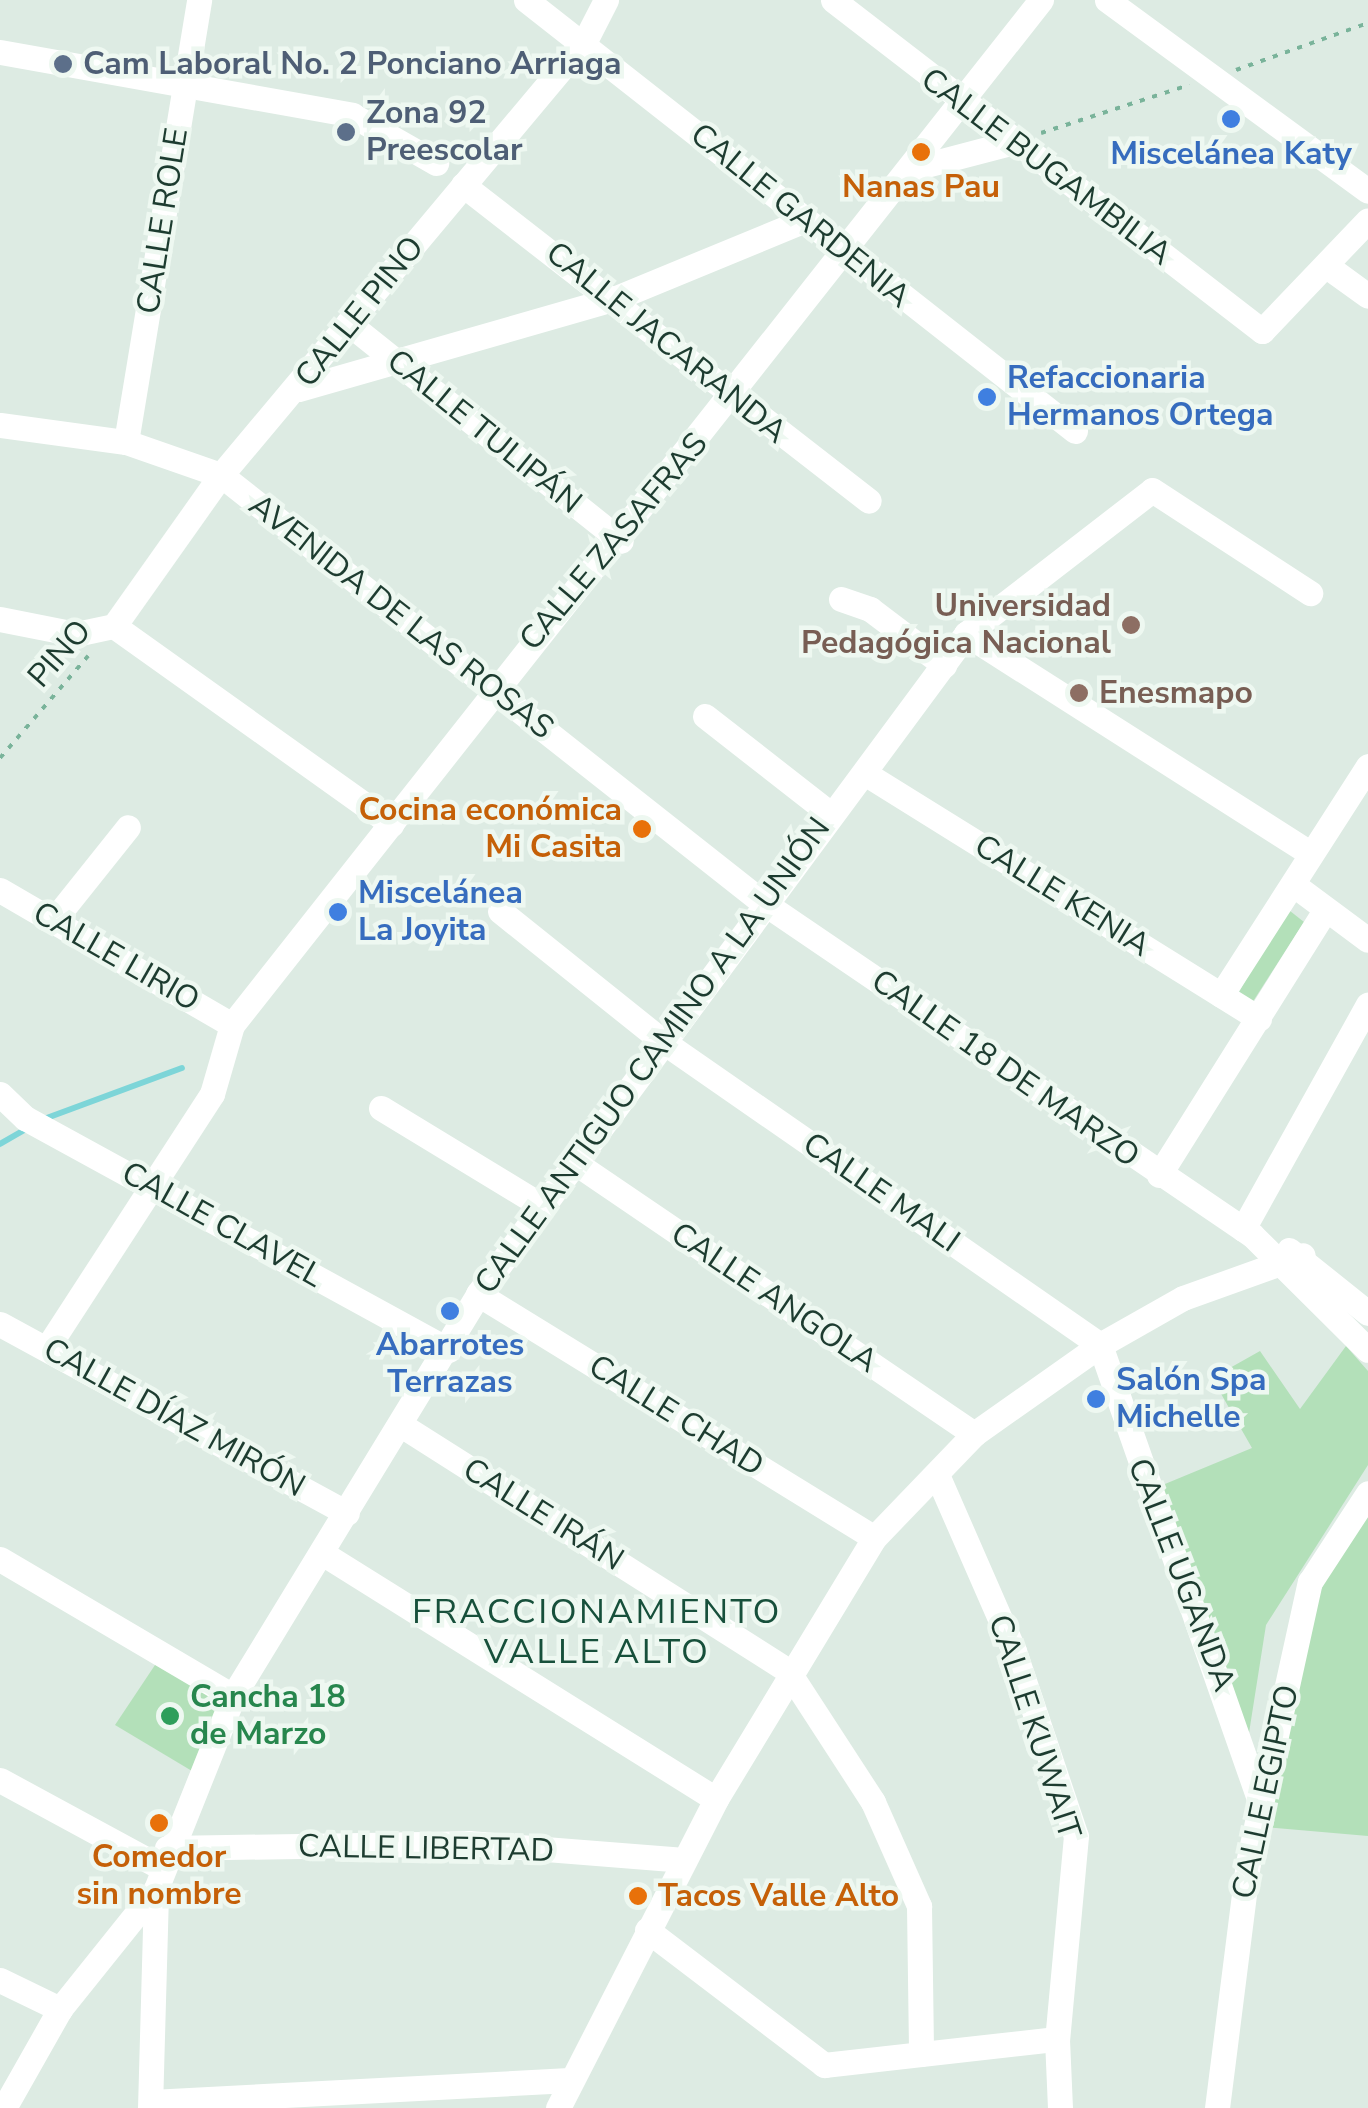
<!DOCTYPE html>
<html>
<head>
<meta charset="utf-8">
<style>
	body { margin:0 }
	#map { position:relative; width:1368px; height:2108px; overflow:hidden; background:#ddebe3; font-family:"Nunito Sans",sans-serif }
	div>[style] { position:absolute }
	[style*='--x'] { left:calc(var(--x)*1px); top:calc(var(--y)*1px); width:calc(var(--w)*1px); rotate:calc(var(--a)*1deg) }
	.green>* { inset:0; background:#b3e0b9 }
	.stream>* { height:6px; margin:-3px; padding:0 3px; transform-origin:3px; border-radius:3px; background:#7dd5d8 }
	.path>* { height:4px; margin-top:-2px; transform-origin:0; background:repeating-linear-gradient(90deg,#79b39a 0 5px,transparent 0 13px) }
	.minor>* { height:25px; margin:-12.5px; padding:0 12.5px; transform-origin:12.5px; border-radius:12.5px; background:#fff }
	.dots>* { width:28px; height:28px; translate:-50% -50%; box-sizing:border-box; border:5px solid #eef8f1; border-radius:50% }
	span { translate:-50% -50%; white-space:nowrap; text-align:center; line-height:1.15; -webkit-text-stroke:9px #eef8f1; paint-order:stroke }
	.service-label { font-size:32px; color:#4e5e75; font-weight:700 }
	.left { translate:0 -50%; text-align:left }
	.shop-label { font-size:32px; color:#366cbe; font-weight:700 }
	.street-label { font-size:32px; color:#1d3c30 }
	.food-label { font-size:32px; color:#c56008; font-weight:700 }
	.right { translate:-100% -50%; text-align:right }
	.education-label { font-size:32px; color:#785e54; font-weight:700 }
	.leisure-label { font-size:32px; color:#27864d; font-weight:700 }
	.neighbourhood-label { font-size:35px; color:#17503b; letter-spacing:2.5px }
</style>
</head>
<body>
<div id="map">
	<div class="green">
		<i style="clip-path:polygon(1285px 907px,1304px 922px,1252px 1003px,1238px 994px)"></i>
		<i style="clip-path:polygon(1346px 1346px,1368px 1371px,1368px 1465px,1266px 1625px,1246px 1752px,1148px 1491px,1252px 1448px,1212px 1378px,1260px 1351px,1300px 1409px)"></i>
		<i style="clip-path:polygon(1368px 1511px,1368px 1836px,1264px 1827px,1291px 1632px)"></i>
		<i style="clip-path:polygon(161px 1656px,231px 1696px,197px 1774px,115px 1725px)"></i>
	</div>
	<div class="stream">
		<i style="--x:44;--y:1119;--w:147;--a:-20.3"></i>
		<i style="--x:0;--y:1144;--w:34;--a:-30"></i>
	</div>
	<div class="path">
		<i style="--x:1236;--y:70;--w:140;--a:-19.6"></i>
		<i style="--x:1041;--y:133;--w:156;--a:-18"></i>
		<i style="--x:0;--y:758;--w:135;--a:-49.2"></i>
	</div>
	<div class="minor">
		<i style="--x:526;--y:0;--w:698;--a:38.13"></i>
		<i style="--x:833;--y:0;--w:542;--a:37.65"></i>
		<i style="--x:1262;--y:331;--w:153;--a:-46.3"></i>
		<i style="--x:1107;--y:0;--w:323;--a:36.2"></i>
		<i style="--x:0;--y:52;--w:358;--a:10.1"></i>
		<i style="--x:352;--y:115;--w:97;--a:29.7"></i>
		<i style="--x:911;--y:169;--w:102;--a:-14.7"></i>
		<i style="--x:463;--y:185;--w:514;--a:37.89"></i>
		<i style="--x:1328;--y:267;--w:49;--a:35.9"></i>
		<i style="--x:348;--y:323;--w:349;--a:38.6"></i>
		<i style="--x:299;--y:389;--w:330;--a:-16"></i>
		<i style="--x:616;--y:298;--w:202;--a:-22.4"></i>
		<i style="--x:0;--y:425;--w:127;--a:7.7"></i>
		<i style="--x:126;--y:442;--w:101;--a:19.2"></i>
		<i style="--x:221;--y:475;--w:688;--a:38.27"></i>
		<i style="--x:761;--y:901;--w:594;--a:34.23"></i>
		<i style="--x:1252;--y:1235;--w:163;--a:44.8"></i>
		<i style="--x:126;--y:442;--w:448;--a:-80.6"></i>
		<i style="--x:841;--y:599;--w:31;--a:19"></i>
		<i style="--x:870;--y:609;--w:93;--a:37.1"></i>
		<i style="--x:0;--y:619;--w:77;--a:11.2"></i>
		<i style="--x:76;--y:634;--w:39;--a:-12"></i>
		<i style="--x:114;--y:626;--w:341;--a:35.5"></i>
		<i style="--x:114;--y:626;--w:185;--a:-54.7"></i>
		<i style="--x:221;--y:475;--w:569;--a:-50.07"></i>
		<i style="--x:586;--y:39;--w:44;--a:-62.9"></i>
		<i style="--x:966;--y:634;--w:409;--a:32.5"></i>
		<i style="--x:705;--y:716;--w:157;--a:38"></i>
		<i style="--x:866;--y:774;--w:463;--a:31.9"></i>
		<i style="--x:1294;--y:885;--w:92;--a:36.6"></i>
		<i style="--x:0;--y:890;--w:268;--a:30.2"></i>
		<i style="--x:500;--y:911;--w:208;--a:38.7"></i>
		<i style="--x:662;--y:1041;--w:533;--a:34.76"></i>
		<i style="--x:1100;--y:1345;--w:486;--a:70.7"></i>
		<i style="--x:53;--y:921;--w:120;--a:-51.4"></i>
		<i style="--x:1221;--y:995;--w:272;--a:-57.3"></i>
		<i style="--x:0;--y:1094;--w:35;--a:44"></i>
		<i style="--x:25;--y:1118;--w:483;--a:28.7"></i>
		<i style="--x:381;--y:1108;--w:185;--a:31.3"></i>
		<i style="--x:574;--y:1162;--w:484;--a:34.2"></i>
		<i style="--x:1159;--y:1175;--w:310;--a:-57.9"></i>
		<i style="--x:1243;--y:1229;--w:257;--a:-60.9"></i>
		<i style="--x:1289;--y:1250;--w:101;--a:38.6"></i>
		<i style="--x:478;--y:1294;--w:465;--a:31.6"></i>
		<i style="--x:0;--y:1324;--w:395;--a:28.6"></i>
		<i style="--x:47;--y:1348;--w:303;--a:-57"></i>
		<i style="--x:212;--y:1094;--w:72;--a:-73.8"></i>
		<i style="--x:232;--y:1025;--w:1306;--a:-51.72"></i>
		<i style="--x:401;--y:1425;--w:459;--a:32.4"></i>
		<i style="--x:788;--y:1671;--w:156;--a:57"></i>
		<i style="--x:873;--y:1802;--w:114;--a:66.1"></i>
		<i style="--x:919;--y:1906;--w:148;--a:89.2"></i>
		<i style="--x:938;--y:1477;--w:190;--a:66.4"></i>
		<i style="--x:1014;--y:1651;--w:195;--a:71.5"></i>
		<i style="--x:1076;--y:1836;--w:204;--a:95.3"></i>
		<i style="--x:1057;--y:2039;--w:69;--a:87.5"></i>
		<i style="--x:322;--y:1553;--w:464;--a:32"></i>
		<i style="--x:0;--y:1559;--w:270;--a:30.5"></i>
		<i style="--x:0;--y:1780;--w:184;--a:28.5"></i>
		<i style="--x:167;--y:1848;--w:302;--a:-0.9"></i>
		<i style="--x:469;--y:1843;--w:216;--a:4.5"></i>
		<i style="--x:647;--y:1930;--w:223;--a:37.3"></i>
		<i style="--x:824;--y:2065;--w:234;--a:-6.4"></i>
		<i style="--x:0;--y:1980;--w:67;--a:25.8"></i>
		<i style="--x:151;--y:2102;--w:419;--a:-3"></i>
		<i style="--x:4;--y:2108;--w:114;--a:-60.5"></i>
		<i style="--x:60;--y:2009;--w:154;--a:-51.3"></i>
		<i style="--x:156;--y:1889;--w:208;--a:-68.2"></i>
		<i style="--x:233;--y:1696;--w:471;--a:-58.6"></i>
		<i style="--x:478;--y:1294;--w:821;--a:-53.52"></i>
		<i style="--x:966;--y:634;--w:235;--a:-37.7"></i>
		<i style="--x:1152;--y:490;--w:189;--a:33.1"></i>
		<i style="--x:150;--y:2108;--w:219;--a:-88.4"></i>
		<i style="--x:558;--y:2108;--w:347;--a:-62.9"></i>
		<i style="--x:716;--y:1799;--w:305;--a:-58.8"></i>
		<i style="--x:874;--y:1538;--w:144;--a:-46.1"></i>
		<i style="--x:974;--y:1434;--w:154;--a:-35.2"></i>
		<i style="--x:1100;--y:1345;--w:95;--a:-29.5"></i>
		<i style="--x:1183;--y:1298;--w:127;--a:-19.7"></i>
		<i style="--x:1217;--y:2108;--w:247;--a:-82.8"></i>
		<i style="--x:1248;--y:1863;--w:288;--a:-77.6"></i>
		<i style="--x:1310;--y:1582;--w:106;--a:-56.9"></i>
	</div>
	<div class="dots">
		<i style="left:63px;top:64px;background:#5c6f8a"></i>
		<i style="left:1231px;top:119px;background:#3f7fe0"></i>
		<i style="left:346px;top:132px;background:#5c6f8a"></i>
		<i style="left:921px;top:152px;background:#e8710a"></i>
		<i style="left:987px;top:397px;background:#3f7fe0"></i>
		<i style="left:1131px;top:625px;background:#8d6e63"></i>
		<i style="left:1079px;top:693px;background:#8d6e63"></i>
		<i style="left:642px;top:829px;background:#e8710a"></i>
		<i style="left:338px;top:912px;background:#3f7fe0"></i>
		<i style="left:450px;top:1311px;background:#3f7fe0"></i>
		<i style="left:1096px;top:1399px;background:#3f7fe0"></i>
		<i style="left:170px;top:1716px;background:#2e9e5b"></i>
		<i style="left:159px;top:1823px;background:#e8710a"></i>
		<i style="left:638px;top:1896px;background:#e8710a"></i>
	</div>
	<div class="service-label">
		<span class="left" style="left:83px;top:64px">Cam Laboral No. 2 Ponciano Arriaga</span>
		<span class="left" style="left:366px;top:132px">Zona 92<br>Preescolar</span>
	</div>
	<div class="shop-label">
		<span style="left:1231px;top:154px">Miscelánea Katy</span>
		<span class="left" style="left:1007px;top:397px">Refaccionaria<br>Hermanos Ortega</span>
		<span class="left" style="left:358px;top:912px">Miscelánea<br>La Joyita</span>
		<span style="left:450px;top:1364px">Abarrotes<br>Terrazas</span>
		<span class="left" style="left:1116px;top:1399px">Salón Spa<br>Michelle</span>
	</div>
	<div class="street-label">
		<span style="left:1046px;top:167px;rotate:37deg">CALLE BUGAMBILIA</span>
		<span style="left:800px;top:216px;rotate:39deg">CALLE GARDENIA</span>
		<span style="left:163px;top:221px;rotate:-81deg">CALLE ROLE</span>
		<span style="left:360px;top:312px;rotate:-51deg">CALLE PINO</span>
		<span style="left:666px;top:343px;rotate:39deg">CALLE JACARANDA</span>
		<span style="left:484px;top:432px;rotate:39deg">CALLE TULIPÁN</span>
		<span style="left:614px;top:542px;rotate:-50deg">CALLE ZASAFRAS</span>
		<span style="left:401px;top:617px;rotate:38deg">AVENIDA DE LAS ROSAS</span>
		<span style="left:60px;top:654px;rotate:-49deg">PINO</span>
		<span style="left:1062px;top:896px;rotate:32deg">CALLE KENIA</span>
		<span style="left:116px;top:957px;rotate:30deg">CALLE LIRIO</span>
		<span style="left:653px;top:1056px;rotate:-54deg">CALLE ANTIGUO CAMINO A LA UNIÓN</span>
		<span style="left:1005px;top:1069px;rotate:35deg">CALLE 18 DE MARZO</span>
		<span style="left:881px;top:1193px;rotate:35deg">CALLE MALI</span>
		<span style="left:222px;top:1225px;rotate:29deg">CALLE CLAVEL</span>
		<span style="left:774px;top:1298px;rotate:34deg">CALLE ANGOLA</span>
		<span style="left:676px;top:1416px;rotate:32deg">CALLE CHAD</span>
		<span style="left:174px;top:1418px;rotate:29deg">CALLE DÍAZ MIRÓN</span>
		<span style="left:543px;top:1515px;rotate:32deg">CALLE IRÁN</span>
		<span style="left:1181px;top:1575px;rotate:69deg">CALLE UGANDA</span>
		<span style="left:1034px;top:1727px;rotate:72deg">CALLE KUWAIT</span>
		<span style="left:1266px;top:1792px;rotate:-78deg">CALLE EGIPTO</span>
		<span style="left:426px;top:1849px;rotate:1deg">CALLE LIBERTAD</span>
	</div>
	<div class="food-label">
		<span style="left:921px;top:187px">Nanas Pau</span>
		<span class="right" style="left:622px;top:829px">Cocina económica<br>Mi Casita</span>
		<span style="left:159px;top:1876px">Comedor<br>sin nombre</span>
		<span class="left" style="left:658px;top:1896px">Tacos Valle Alto</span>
	</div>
	<div class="education-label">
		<span class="right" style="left:1111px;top:625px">Universidad<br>Pedagógica Nacional</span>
		<span class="left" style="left:1099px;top:693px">Enesmapo</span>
	</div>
	<div class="leisure-label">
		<span class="left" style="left:190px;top:1716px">Cancha 18<br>de Marzo</span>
	</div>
	<div class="neighbourhood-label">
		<span style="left:597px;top:1632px">FRACCIONAMIENTO<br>VALLE ALTO</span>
	</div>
</div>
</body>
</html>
